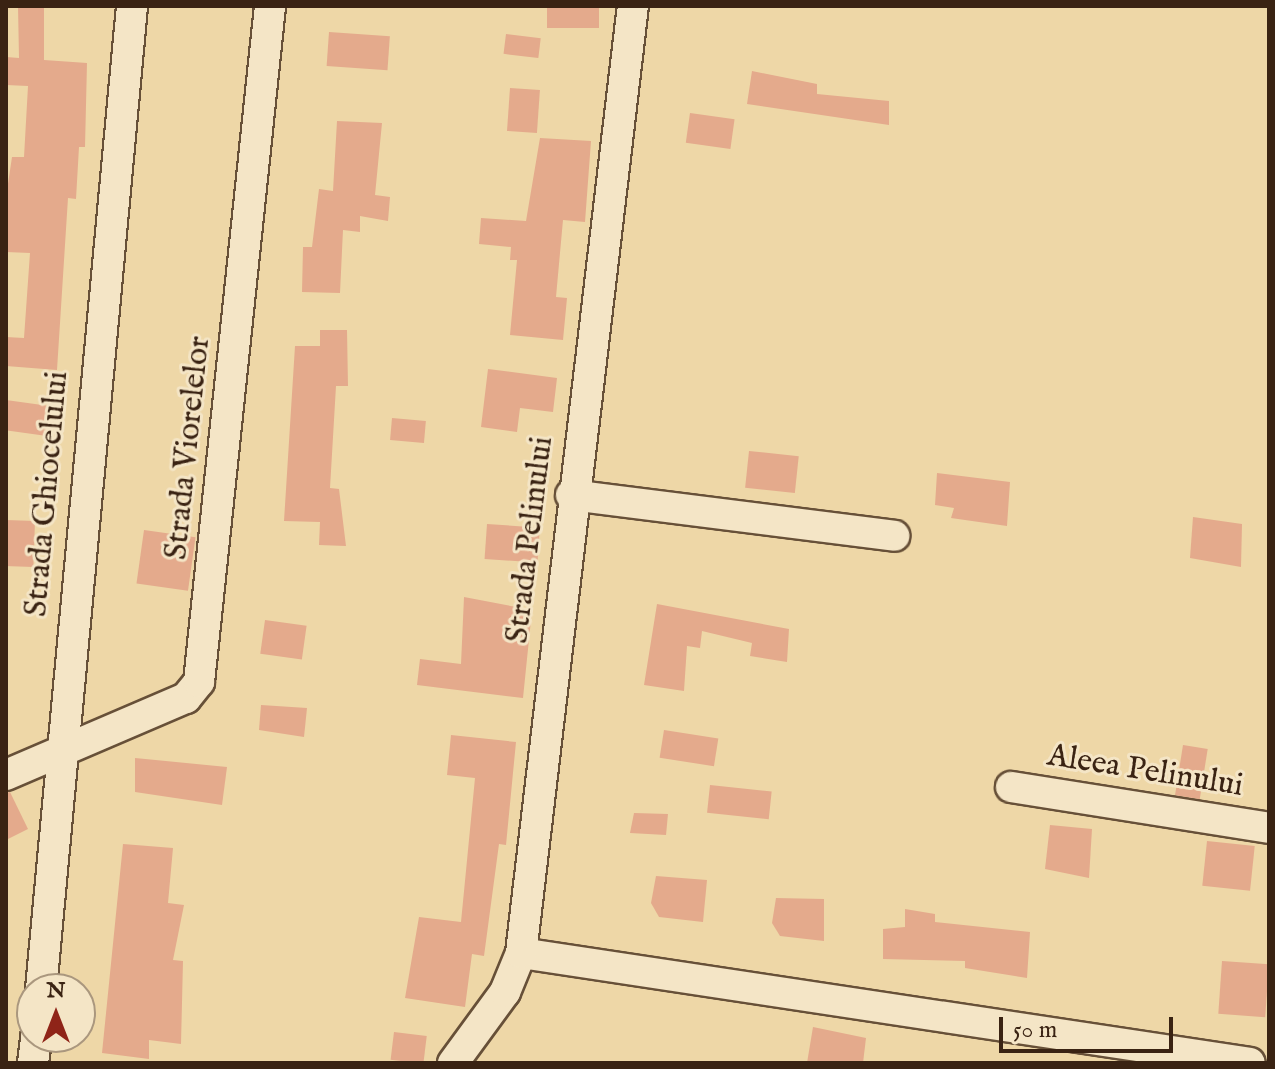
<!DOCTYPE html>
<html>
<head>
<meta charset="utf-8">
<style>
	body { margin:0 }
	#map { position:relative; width:1275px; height:1069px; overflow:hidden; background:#eed7a7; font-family:"IM FELL English",serif }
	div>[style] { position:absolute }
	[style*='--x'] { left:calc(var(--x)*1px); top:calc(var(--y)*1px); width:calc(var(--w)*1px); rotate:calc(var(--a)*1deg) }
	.building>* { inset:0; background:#e4aa8c; transform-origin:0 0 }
	.roads { filter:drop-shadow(2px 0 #675038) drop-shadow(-2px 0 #675038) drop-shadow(0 2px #675038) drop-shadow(0 -2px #675038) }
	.minor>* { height:30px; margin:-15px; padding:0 15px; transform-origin:15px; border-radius:15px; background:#f4e5c6 }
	span { translate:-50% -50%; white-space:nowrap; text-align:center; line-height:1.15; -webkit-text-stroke:6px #f4e5c6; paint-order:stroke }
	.street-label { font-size:32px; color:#3a2313 }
	.frame { position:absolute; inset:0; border:8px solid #3a2313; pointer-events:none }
	.north { position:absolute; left:16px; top:973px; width:80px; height:80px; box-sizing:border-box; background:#f4e5c6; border:2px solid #aa977e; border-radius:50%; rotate:0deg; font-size:22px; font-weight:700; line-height:32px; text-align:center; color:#3a2313 }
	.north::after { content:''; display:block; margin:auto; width:28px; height:36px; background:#8f2418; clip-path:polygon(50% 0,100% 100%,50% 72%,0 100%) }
	.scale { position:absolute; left:999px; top:1017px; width:174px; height:36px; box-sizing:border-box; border:4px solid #3a2313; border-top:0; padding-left:10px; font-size:24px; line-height:28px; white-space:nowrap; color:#3a2313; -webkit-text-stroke:6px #f4e5c6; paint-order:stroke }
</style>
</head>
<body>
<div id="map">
	<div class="building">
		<i style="clip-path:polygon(18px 6px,44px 6px,44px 60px,87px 63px,85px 147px,79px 147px,76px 199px,68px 198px,57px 370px,6px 366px,6px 337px,24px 338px,30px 253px,6px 252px,6px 197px,12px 157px,24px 157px,28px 86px,6px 85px,6px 57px,19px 58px)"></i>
		<i style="left:547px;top:6px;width:52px;height:22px"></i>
		<i style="left:329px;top:32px;width:61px;height:34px;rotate:4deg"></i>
		<i style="left:506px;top:34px;width:35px;height:20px;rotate:7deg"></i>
		<i style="clip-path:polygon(752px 71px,817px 84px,817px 94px,889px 101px,889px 125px,747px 104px)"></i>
		<i style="left:510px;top:88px;width:30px;height:43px;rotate:4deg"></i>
		<i style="left:690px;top:113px;width:45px;height:30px;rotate:8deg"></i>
		<i style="clip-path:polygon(337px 121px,382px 123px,375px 195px,390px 197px,388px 221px,360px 216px,360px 232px,343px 230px,340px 293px,302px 292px,303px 247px,312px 247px,319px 189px,333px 191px)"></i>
		<i style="clip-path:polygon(540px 138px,591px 141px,585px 222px,563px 220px,556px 297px,567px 298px,563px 340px,510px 335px,517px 260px,510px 260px,511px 247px,479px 244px,481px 218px,526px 221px)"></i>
		<i style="clip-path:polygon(320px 330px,347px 330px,348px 386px,336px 386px,330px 488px,339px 489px,346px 546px,319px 545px,320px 522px,284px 521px,295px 346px,320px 346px)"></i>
		<i style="clip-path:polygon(488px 369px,557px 378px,553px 412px,520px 408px,517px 432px,481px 427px)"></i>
		<i style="left:6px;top:400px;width:51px;height:30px;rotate:8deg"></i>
		<i style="left:392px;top:418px;width:34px;height:22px;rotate:5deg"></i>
		<i style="left:749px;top:451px;width:50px;height:37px;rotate:6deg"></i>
		<i style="clip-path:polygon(937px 473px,1010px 482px,1007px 526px,951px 518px,954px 508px,935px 505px)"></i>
		<i style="clip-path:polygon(1193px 517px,1242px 524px,1241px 567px,1190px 558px)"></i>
		<i style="left:6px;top:520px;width:29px;height:46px;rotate:2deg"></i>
		<i style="left:487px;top:524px;width:53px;height:35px;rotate:4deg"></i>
		<i style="left:144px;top:530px;width:52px;height:54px;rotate:8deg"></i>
		<i style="clip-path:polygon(464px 597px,532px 610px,523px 698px,417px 685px,420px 659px,461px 664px)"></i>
		<i style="clip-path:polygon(657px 604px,789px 629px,787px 662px,750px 656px,752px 643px,702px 631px,700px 648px,687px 646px,684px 691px,644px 685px)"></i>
		<i style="left:265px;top:620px;width:42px;height:34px;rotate:8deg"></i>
		<i style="clip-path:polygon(261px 705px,307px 708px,304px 737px,259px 730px)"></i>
		<i style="left:664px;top:730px;width:55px;height:28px;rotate:9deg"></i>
		<i style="clip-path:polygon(451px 735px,516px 742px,506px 845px,499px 844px,484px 956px,472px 954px,465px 1007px,405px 998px,419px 917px,461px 922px,475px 778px,447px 775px)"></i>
		<i style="left:1183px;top:745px;width:25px;height:51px;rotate:9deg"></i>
		<i style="clip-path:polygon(135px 758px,227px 767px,222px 805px,135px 792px)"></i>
		<i style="left:710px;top:785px;width:62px;height:28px;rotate:6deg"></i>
		<i style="clip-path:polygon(10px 792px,28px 829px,6px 840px,6px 793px)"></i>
		<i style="clip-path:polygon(634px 813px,668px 814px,666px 835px,630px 833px)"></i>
		<i style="clip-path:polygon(1050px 825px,1092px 829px,1089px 878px,1045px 869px)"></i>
		<i style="left:1207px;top:841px;width:48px;height:45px;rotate:6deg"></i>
		<i style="clip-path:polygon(123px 844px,173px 848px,168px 903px,184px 905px,173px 960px,183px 961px,181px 1044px,149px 1040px,149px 1059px,102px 1053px)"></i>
		<i style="clip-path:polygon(656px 876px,707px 880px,703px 922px,659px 917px,651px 903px)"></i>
		<i style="clip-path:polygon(776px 898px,824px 899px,824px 941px,780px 936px,772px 923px)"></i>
		<i style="clip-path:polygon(905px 909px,935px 914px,935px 922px,1030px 932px,1027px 978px,965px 968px,965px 961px,883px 959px,883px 929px,905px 927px)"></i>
		<i style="left:1222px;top:961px;width:47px;height:53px;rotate:4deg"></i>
		<i style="clip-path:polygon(813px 1027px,866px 1038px,863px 1063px,807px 1063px)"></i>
		<i style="left:394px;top:1032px;width:33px;height:28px;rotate:7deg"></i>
	</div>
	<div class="roads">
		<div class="minor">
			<i style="--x:571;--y:495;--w:326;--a:7.2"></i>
			<i style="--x:6;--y:775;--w:196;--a:-23.2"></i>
			<i style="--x:186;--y:698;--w:21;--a:-51"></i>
			<i style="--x:199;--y:682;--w:680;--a:-84"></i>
			<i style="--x:1011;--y:787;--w:261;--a:9"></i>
			<i style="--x:521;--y:953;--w:737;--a:8.58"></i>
			<i style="--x:41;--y:989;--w:987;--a:-84.71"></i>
			<i style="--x:33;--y:1063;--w:26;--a:-83"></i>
			<i style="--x:453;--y:1063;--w:88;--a:-53.8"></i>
			<i style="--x:505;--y:992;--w:42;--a:-67.7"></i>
			<i style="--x:521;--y:953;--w:954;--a:-83.26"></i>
		</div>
	</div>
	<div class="street-label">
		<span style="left:189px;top:448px;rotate:-84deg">Strada Viorelelor</span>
		<span style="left:48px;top:494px;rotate:-85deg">Strada Ghiocelului</span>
		<span style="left:531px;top:540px;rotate:-83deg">Strada Pelinului</span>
		<span style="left:1145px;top:772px;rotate:9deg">Aleea Pelinului</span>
	</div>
	<div class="frame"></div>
	<div class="north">N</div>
	<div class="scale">50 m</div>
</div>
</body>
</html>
